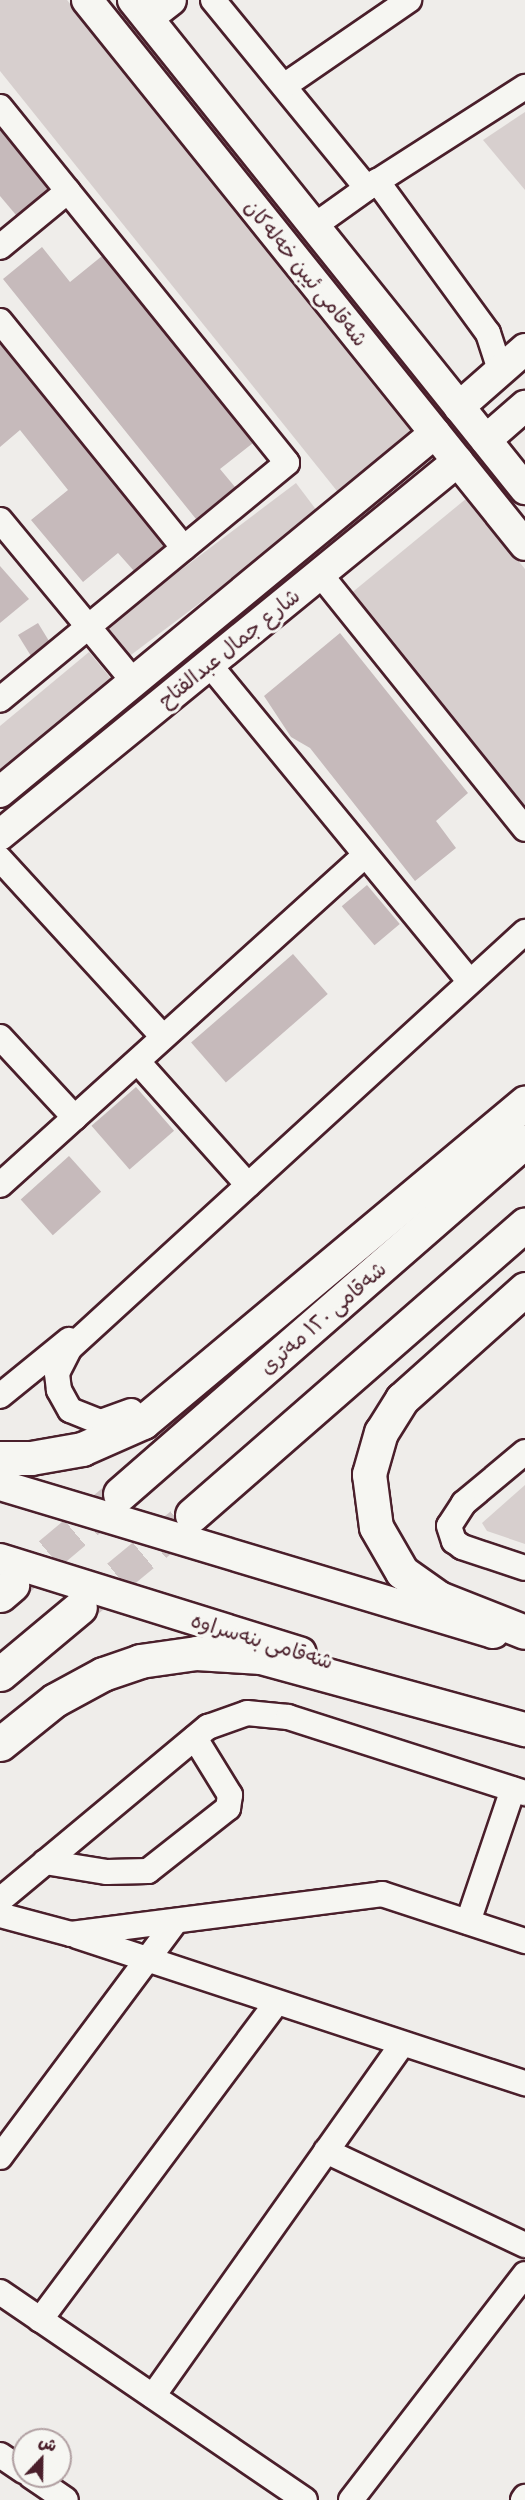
<!DOCTYPE html>
<html>
<head>
<meta charset="utf-8">
<style>
	body { margin:0 }
	#map { position:relative; width:525px; height:2500px; overflow:hidden; background:#efedea; font-family:"Patrick Hand","Playpen Sans Arabic",sans-serif }
	div>[style] { position:absolute }
	[style*='--x'] { left:calc(var(--x)*1px); top:calc(var(--y)*1px); width:calc(var(--w)*1px); rotate:calc(var(--a)*1deg) }
	.green>* { inset:0; background:#d7cfce; transform-origin:0 0 }
	.building>* { inset:0; background:#c6babb; transform-origin:0 0 }
	.highway-tunnel>* { height:33px; margin-top:-16.5px; transform-origin:0; background:repeating-linear-gradient(90deg,#cec4c4 0 33px,transparent 0 49px) }
	.roads { filter:drop-shadow(2px 0 #4a1f2b) drop-shadow(-2px 0 #4a1f2b) drop-shadow(0 2px #4a1f2b) drop-shadow(0 -2px #4a1f2b) }
	.minor>* { height:24px; margin:-12px; padding:0 12px; transform-origin:12px; border-radius:12px; background:#f6f6f2 }
	.major>* { height:30px; margin:-15px; padding:0 15px; transform-origin:15px; border-radius:15px; background:#f6f6f2 }
	.highway>* { height:33px; margin:-16.5px; padding:0 16.5px; transform-origin:16.5px; border-radius:16.5px; background:#f6f6f2 }
	span { translate:-50% -50%; white-space:nowrap; text-align:center; line-height:1.15; -webkit-text-stroke:6px #f6f6f2; paint-order:stroke }
	.street-label { font-size:21px; color:#4a1f2b }
	.north { position:absolute; left:12px; top:2428px; width:60px; height:60px; box-sizing:border-box; background:#f6f6f2; border:2px solid #b1a0a2; border-radius:50%; rotate:22deg; font-size:16px; font-weight:700; line-height:24px; text-align:center; color:#4a1f2b }
	.north::after { content:''; display:block; margin:auto; width:21px; height:27px; background:#4a1f2b; clip-path:polygon(50% 0,100% 100%,50% 72%,0 100%) }
</style>
</head>
<body>
<div id="map">
	<div class="green">
		<i style="clip-path:polygon(0 0,67px 0,414px 432px,341px 496px,0 71px)"></i>
		<i style="clip-path:polygon(525px 112px,525px 190px,483px 140px)"></i>
		<i style="left:296px;top:483px;width:38px;height:237px;rotate:53deg"></i>
		<i style="clip-path:polygon(467px 498px,525px 569px,525px 813px,349px 595px)"></i>
		<i style="clip-path:polygon(89px 652px,114px 682px,0 775px,0 726px)"></i>
		<i style="clip-path:polygon(525px 1485px,525px 1544px,487px 1531px,482px 1523px)"></i>
	</div>
	<div class="building">
		<i style="clip-path:polygon(0 130px,48px 189px,16px 215px,0 196px)"></i>
		<i style="clip-path:polygon(42px 247px,70px 282px,102px 256px,253px 443px,220px 469px,235px 487px,196px 519px,3px 279px)"></i>
		<i style="clip-path:polygon(0 344px,164px 546px,134px 571px,118px 553px,83px 582px,31px 520px,68px 490px,20px 430px,0 447px)"></i>
		<i style="clip-path:polygon(0 566px,29px 599px,0 623px)"></i>
		<i style="clip-path:polygon(38px 623px,49px 641px,31px 656px,18px 635px)"></i>
		<i style="clip-path:polygon(340px 633px,468px 793px,436px 821px,456px 848px,415px 881px,310px 748px,291px 737px,264px 696px)"></i>
		<i style="left:367px;top:885px;width:51px;height:33px;rotate:50deg"></i>
		<i style="left:293px;top:954px;width:53px;height:135px;rotate:49deg"></i>
		<i style="left:136px;top:1087px;width:58px;height:59px;rotate:49deg"></i>
		<i style="left:69px;top:1156px;width:48px;height:65px;rotate:48deg"></i>
	</div>
	<div class="highway-tunnel">
		<i style="--x:12;--y:1585;--w:137;--a:-40"></i>
		<i style="--x:80;--y:1607;--w:140;--a:-39.5"></i>
	</div>
	<div class="roads">
		<div class="minor">
			<i style="--x:213;--y:0;--w:243;--a:50.7"></i>
			<i style="--x:367;--y:188;--w:188;--a:-32.6"></i>
			<i style="--x:284;--y:86;--w:152;--a:-34.5"></i>
			<i style="--x:0;--y:107;--w:457;--a:51.1"></i>
			<i style="--x:287;--y:463;--w:372;--a:140.5"></i>
			<i style="--x:377;--y:181;--w:188;--a:53.9"></i>
			<i style="--x:488;--y:333;--w:40;--a:72"></i>
			<i style="--x:314;--y:226;--w:65;--a:-35.6"></i>
			<i style="--x:0;--y:247;--w:88;--a:-39.5"></i>
			<i style="--x:0;--y:321;--w:292;--a:51"></i>
			<i style="--x:0;--y:520;--w:210;--a:50.4"></i>
			<i style="--x:320;--y:574;--w:327;--a:51.2"></i>
			<i style="--x:209;--y:664;--w:411;--a:50.6"></i>
			<i style="--x:0;--y:859;--w:241;--a:47.5"></i>
			<i style="--x:0;--y:1037;--w:110;--a:47.2"></i>
			<i style="--x:138;--y:1062;--w:165;--a:48.2"></i>
			<i style="--x:0;--y:1185;--w:491;--a:-42.1"></i>
			<i style="--x:0;--y:1396;--w:89;--a:-39.1"></i>
			<i style="--x:131;--y:1411;--w:33;--a:160"></i>
			<i style="--x:100;--y:1422;--w:32;--a:-158"></i>
			<i style="--x:70;--y:1410;--w:23;--a:-119"></i>
			<i style="--x:59;--y:1390;--w:17;--a:-97"></i>
			<i style="--x:57;--y:1373;--w:28;--a:-63"></i>
			<i style="--x:70;--y:1348;--w:617;--a:-42.44"></i>
			<i style="--x:525;--y:1452;--w:80;--a:140.1"></i>
			<i style="--x:464;--y:1503;--w:27;--a:123"></i>
			<i style="--x:449;--y:1526;--w:16;--a:72"></i>
			<i style="--x:454;--y:1541;--w:10;--a:37"></i>
			<i style="--x:462;--y:1547;--w:66;--a:18.4"></i>
			<i style="--x:45;--y:1862;--w:63;--a:9.2"></i>
			<i style="--x:107;--y:1872;--w:41;--a:-1.4"></i>
			<i style="--x:148;--y:1871;--w:102;--a:-38.2"></i>
			<i style="--x:228;--y:1808;--w:13;--a:-81"></i>
			<i style="--x:230;--y:1795;--w:67;--a:-121.6"></i>
			<i style="--x:0;--y:1900;--w:271;--a:-39.8"></i>
			<i style="--x:208;--y:1727;--w:41;--a:-19.7"></i>
			<i style="--x:247;--y:1713;--w:41;--a:5.6"></i>
			<i style="--x:288;--y:1717;--w:249;--a:17.8"></i>
			<i style="--x:0;--y:1915;--w:73;--a:15"></i>
			<i style="--x:71;--y:1934;--w:314;--a:-7.3"></i>
			<i style="--x:382;--y:1894;--w:151;--a:18.2"></i>
			<i style="--x:468;--y:1922;--w:140;--a:-71.3"></i>
			<i style="--x:77;--y:1936;--w:472;--a:18.2"></i>
			<i style="--x:326;--y:2151;--w:220;--a:25.3"></i>
			<i style="--x:0;--y:2157;--w:293;--a:-53.3"></i>
			<i style="--x:0;--y:2292;--w:369;--a:34.3"></i>
			<i style="--x:40;--y:2320;--w:395;--a:-53.3"></i>
			<i style="--x:153;--y:2396;--w:431;--a:-54.7"></i>
			<i style="--x:0;--y:2455;--w:29;--a:34"></i>
			<i style="--x:31;--y:2476;--w:42;--a:34.4"></i>
			<i style="--x:351;--y:2500;--w:285;--a:-52.4"></i>
			<i style="--x:523;--y:2500;--w:4;--a:-56"></i>
		</div>
		<div class="major">
			<i style="--x:87;--y:0;--w:699;--a:51.21"></i>
			<i style="--x:133;--y:0;--w:627;--a:51.28"></i>
			<i style="--x:148;--y:18;--w:29;--a:-38"></i>
			<i style="--x:459;--y:407;--w:88;--a:-41.3"></i>
			<i style="--x:486;--y:440;--w:52;--a:-41.1"></i>
			<i style="--x:0;--y:792;--w:564;--a:-39.53"></i>
			<i style="--x:0;--y:835;--w:591;--a:-39.23"></i>
			<i style="--x:0;--y:1485;--w:515;--a:16.71"></i>
			<i style="--x:0;--y:1559;--w:315;--a:17.3"></i>
		</div>
		<div class="highway">
			<i style="--x:525;--y:1289;--w:165;--a:138.2"></i>
			<i style="--x:402;--y:1399;--w:39;--a:122"></i>
			<i style="--x:381;--y:1432;--w:44;--a:105.9"></i>
			<i style="--x:369;--y:1474;--w:53;--a:82.5"></i>
			<i style="--x:376;--y:1527;--w:52;--a:60"></i>
			<i style="--x:402;--y:1572;--w:45;--a:35.1"></i>
			<i style="--x:439;--y:1598;--w:92;--a:21.6"></i>
			<i style="--x:0;--y:1458;--w:31;--a:0"></i>
			<i style="--x:31;--y:1458;--w:52;--a:-10"></i>
			<i style="--x:82;--y:1449;--w:67;--a:-23.9"></i>
			<i style="--x:143;--y:1422;--w:498;--a:-39.9"></i>
			<i style="--x:120;--y:1494;--w:537;--a:-41.08"></i>
			<i style="--x:192;--y:1515;--w:442;--a:-41.1"></i>
			<i style="--x:0;--y:1595;--w:16;--a:-40"></i>
			<i style="--x:0;--y:1674;--w:104;--a:-39.9"></i>
			<i style="--x:0;--y:1744;--w:70;--a:-38.7"></i>
			<i style="--x:55;--y:1700;--w:55;--a:-28.4"></i>
			<i style="--x:103;--y:1674;--w:39;--a:-19"></i>
			<i style="--x:140;--y:1661;--w:57;--a:-8.1"></i>
			<i style="--x:196;--y:1653;--w:65;--a:3.5"></i>
			<i style="--x:261;--y:1657;--w:274;--a:15.3"></i>
		</div>
	</div>
	<div class="street-label">
		<span style="left:306px;top:273px;rotate:51deg">شەقامی ئیبن خەلەکان</span>
		<span style="left:229px;top:648px;rotate:-39deg">شارع جمال عبدالفتاح</span>
		<span style="left:323px;top:1318px;rotate:-41deg">شەقامی ١٢٠ مەتری</span>
		<span style="left:262px;top:1641px;rotate:17deg">شەقامی بنەسراوە</span>
	</div>
	<div class="north">ش</div>
</div>
</body>
</html>
